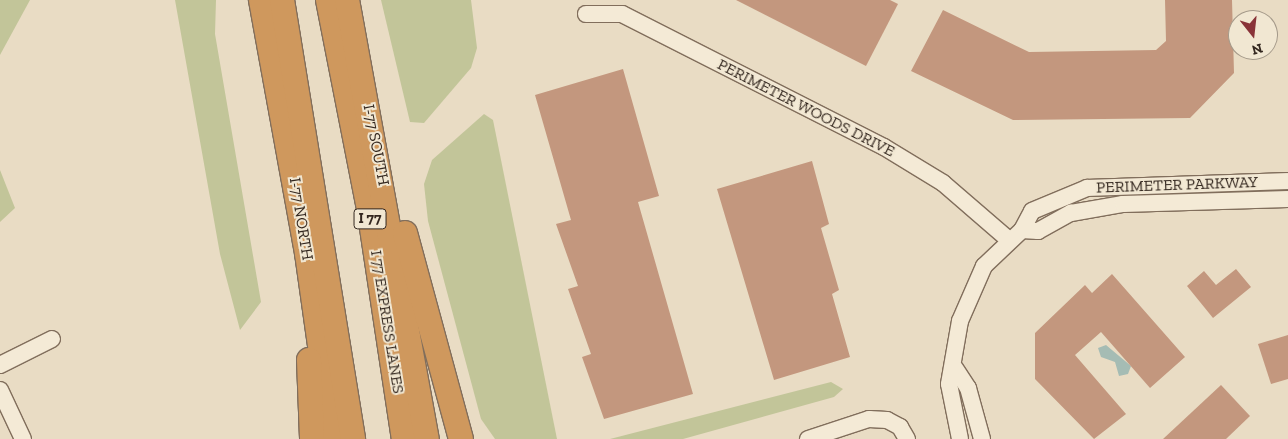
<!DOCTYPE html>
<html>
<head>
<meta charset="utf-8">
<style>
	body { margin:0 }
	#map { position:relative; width:1288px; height:439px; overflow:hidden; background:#e9dcc4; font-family:"Zilla Slab",serif }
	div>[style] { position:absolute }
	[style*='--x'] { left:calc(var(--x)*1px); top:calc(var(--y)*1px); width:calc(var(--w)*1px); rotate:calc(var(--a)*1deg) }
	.green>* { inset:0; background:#c2c599 }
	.water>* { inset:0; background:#a5bcb4 }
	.building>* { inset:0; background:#c3977e }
	.roads { filter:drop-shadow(1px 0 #816e5c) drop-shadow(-1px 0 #816e5c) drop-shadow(0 1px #816e5c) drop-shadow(0 -1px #816e5c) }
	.minor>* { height:16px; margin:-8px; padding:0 8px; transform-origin:8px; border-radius:8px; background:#f4ead6 }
	.highway>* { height:24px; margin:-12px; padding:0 12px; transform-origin:12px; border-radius:12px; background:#cf985d }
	span { translate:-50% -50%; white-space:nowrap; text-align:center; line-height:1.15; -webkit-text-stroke:4px #f1e7d2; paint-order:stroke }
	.shield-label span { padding:1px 4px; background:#f1e7d2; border:1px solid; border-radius:4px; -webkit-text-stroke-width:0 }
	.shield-label { font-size:15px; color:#33271f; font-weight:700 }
	.street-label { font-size:16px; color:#33271f }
	.north { position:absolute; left:1228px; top:10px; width:50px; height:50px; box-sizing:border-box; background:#f1e7d2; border:1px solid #a59a8a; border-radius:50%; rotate:164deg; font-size:14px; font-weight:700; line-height:20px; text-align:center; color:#33271f }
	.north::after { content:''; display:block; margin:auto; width:18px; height:22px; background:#893338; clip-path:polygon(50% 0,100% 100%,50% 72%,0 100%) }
</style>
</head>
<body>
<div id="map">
	<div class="green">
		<i style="clip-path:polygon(0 0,30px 0,0 55px)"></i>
		<i style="clip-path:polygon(175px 0,216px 0,215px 34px,261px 302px,240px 330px,220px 254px)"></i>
		<i style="clip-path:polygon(381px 0,471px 0,477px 48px,471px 68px,424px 123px,410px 122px)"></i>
		<i style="clip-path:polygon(484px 114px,493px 120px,557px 439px,495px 439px,481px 419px,428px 221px,424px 184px,432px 160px)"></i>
		<i style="clip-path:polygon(0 170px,15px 208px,0 222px)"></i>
		<i style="clip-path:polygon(831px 382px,843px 389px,834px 397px,683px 439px,610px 439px)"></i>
	</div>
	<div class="water">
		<i style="clip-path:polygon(1106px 345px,1131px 366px,1128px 374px,1119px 376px,1115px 362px,1101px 357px,1098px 348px)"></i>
	</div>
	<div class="building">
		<i style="clip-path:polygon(736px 0,890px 0,898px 4px,866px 66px)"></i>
		<i style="clip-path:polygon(1165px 0,1232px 0,1234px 73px,1190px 118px,1013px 120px,911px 71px,943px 10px,1029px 52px,1156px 50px,1166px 41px)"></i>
		<i style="clip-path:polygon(623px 69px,659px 196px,638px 202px,693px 394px,604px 419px,582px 357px,591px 354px,568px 289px,578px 286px,556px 224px,571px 220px,535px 95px)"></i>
		<i style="clip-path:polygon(812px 161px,829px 224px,821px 228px,839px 290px,832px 294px,850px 357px,774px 380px,717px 189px)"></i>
		<i style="clip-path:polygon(1236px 269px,1251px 287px,1213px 318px,1187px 286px,1204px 271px,1216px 285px)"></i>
		<i style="clip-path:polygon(1112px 274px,1185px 357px,1150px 388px,1101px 332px,1075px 355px,1126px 414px,1094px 439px,1035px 379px,1035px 333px,1085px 285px,1092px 293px)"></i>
		<i style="clip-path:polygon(1288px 335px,1288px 379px,1271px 384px,1258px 344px)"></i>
		<i style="clip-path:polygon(1221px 385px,1250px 416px,1226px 439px,1163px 439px)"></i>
	</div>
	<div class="roads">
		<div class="minor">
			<i style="--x:586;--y:14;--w:36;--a:0"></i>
			<i style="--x:622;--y:14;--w:294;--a:26.9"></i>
			<i style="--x:884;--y:147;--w:69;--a:31.4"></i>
			<i style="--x:943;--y:183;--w:87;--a:40.8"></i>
			<i style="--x:1022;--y:230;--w:16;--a:4"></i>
			<i style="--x:1038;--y:231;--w:38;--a:-29"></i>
			<i style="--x:1071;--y:213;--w:53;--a:-9.8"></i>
			<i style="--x:1123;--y:204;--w:165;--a:-1.7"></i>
			<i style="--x:0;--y:365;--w:58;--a:-26.6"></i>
			<i style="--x:955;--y:368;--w:24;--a:57"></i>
			<i style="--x:968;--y:388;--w:53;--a:74.6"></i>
			<i style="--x:0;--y:390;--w:54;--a:64.9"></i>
			<i style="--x:808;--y:439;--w:64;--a:-18.2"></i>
			<i style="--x:869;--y:419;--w:18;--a:3"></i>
			<i style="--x:887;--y:420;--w:15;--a:28"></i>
			<i style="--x:900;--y:427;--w:14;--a:60"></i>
			<i style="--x:960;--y:439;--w:56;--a:-101.3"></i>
			<i style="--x:949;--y:384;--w:64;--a:-80.1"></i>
			<i style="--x:960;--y:321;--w:60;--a:-66.4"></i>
			<i style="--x:984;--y:266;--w:52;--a:-43.5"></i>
			<i style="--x:1022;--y:230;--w:21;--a:-62"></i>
			<i style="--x:1032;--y:211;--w:60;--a:-22.7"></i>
			<i style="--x:1087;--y:188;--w:201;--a:-2"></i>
		</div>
		<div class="highway">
			<i style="--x:261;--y:0;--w:257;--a:79.7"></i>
			<i style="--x:307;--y:253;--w:188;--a:82"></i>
			<i style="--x:282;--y:0;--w:445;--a:80.8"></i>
			<i style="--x:328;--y:0;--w:219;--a:78.9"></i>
			<i style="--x:370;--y:215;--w:227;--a:81.4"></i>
			<i style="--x:347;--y:0;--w:446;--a:79.7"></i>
			<i style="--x:405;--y:233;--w:213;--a:74.8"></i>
			<i style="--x:309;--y:360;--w:79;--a:87.8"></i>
		</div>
	</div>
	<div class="shield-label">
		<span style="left:370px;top:219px">I 77</span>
	</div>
	<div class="street-label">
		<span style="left:806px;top:108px;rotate:27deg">PERIMETER WOODS DRIVE</span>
		<span style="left:376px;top:145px;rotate:79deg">I-77 SOUTH</span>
		<span style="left:1177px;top:185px;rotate:-2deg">PERIMETER PARKWAY</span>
		<span style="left:301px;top:219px;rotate:81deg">I-77 NORTH</span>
		<span style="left:387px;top:322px;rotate:81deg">I 77 EXPRESS LANES</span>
	</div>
	<div class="north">N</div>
</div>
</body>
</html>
